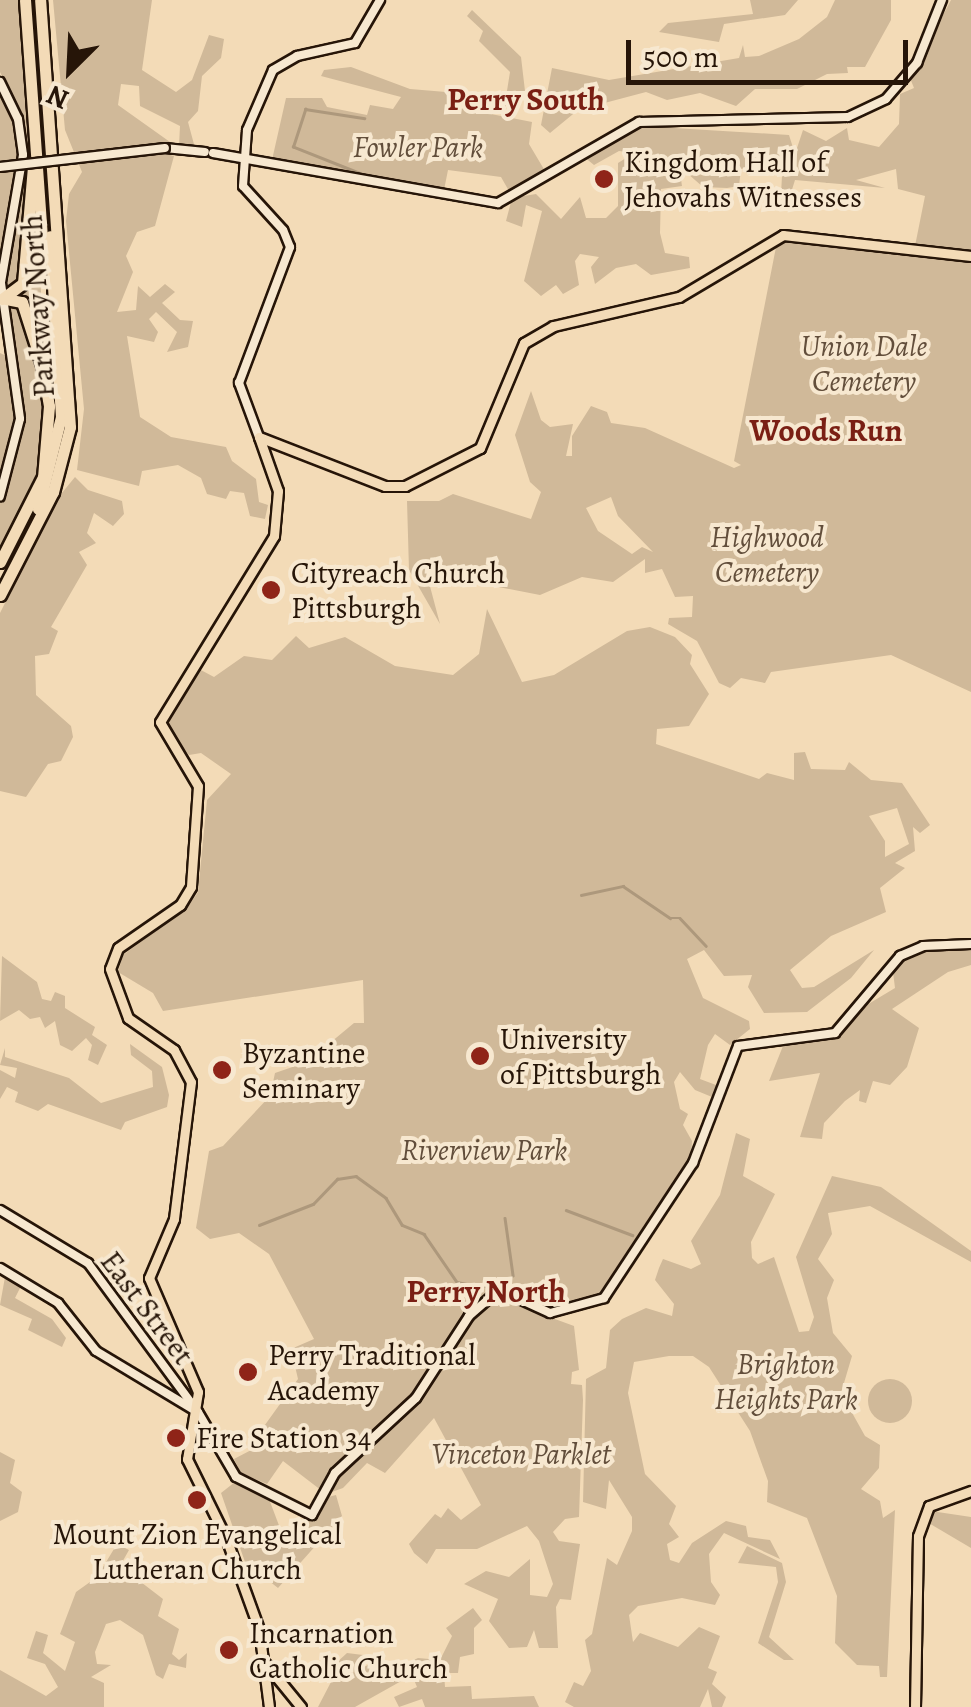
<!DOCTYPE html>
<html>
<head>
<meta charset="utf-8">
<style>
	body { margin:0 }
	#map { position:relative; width:971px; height:1707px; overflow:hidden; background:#f3dbb7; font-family:Alegreya,serif }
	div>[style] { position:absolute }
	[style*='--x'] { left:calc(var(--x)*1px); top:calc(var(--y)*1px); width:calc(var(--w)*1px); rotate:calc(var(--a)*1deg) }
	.green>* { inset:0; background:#d0b999 }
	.round { border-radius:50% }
	.stream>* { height:2.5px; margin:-1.25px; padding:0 1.25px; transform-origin:1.25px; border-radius:1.25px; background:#ad987c }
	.roads { filter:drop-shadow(2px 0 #261508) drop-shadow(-2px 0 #261508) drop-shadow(0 2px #261508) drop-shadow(0 -2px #261508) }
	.secondary>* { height:8px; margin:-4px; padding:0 4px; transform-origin:4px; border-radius:4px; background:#f7e8d0 }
	.primary>* { height:9px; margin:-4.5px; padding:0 4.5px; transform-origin:4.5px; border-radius:4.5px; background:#f3dbb7 }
	.highway>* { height:11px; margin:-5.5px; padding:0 5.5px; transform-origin:5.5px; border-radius:5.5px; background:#f3dbb7 }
	.bridges { filter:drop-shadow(2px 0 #261508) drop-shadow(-2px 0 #261508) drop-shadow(0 2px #261508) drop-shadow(0 -2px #261508) }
	.secondary-bridge>* { height:8px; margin:-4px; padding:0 4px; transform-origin:4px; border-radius:4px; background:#f7e8d0 }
	.dots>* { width:28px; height:28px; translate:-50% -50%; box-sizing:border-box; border:5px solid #f7e8d0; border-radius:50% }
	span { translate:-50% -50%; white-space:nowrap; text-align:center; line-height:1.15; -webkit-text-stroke:8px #f7e8d0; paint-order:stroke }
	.park-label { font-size:30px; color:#624e3b; font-style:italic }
	.poi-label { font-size:30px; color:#261508 }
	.left { translate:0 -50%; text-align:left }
	.street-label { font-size:30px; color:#261508 }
	.neighbourhood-label { font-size:32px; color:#7a1f14; font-weight:700 }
	.north { position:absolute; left:20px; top:20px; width:100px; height:100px; -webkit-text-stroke:8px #f7e8d0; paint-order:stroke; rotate:204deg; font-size:28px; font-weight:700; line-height:40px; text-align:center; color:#261508 }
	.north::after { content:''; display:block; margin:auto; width:35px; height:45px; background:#261508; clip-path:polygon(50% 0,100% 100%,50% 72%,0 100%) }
	.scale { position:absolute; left:626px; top:40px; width:282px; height:45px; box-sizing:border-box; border:5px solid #261508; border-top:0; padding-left:12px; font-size:30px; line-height:35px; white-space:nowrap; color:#261508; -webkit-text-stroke:8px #f7e8d0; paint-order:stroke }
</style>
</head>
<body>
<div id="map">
	<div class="green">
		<i style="clip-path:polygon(0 0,18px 0,29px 136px,29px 173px,19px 284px,11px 292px,5px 282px,27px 155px,23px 123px,0 72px)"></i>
		<i style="clip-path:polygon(53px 0,152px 0,142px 70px,176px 92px,192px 80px,209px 35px,224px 39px,221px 58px,202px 76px,198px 111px,188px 122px,195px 148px,179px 146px,180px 126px,140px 106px,139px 86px,121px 84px,118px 105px,170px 142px,163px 153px,174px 156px,155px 226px,137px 232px,126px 256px,133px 272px,117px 312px,136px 310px,138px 286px,150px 297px,165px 284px,175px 292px,162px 303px,180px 320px,193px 321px,188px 347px,167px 352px,177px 332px,156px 312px,149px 319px,158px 332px,154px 342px,127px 336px,140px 417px,171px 437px,226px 447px,232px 461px,256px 479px,259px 502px,268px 505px,265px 519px,250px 516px,244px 493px,230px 491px,226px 499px,207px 494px,201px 478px,178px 465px,142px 471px,139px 486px,77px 470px,84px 409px,66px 221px,69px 194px,82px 172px,65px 130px)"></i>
		<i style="clip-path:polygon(750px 0,798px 0,785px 15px,724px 24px,719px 42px,659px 32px,668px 23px,753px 14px)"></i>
		<i style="clip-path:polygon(835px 0,891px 0,891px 20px,865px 67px,847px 67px,848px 73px,827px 74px,797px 89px,755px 89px,736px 106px,700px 93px,667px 100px,646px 92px,578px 110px,550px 133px,541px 125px,552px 68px,609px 80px,739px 58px,743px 45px,745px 57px,759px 56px,799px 39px,827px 17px)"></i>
		<i style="clip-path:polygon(evenodd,951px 0,971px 0,971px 692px,891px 655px,771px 672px,765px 683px,741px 678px,730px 688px,719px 683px,697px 641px,668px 624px,669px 618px,692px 617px,693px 596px,675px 597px,662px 569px,645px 573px,645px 559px,613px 582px,582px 577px,540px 595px,441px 576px,434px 568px,427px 575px,440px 624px,409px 570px,407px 501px,439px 501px,453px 494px,531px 519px,541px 492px,530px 482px,515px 435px,531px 391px,541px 420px,550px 427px,573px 424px,566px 456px,572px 456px,572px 436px,591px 406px,607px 412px,611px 423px,645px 428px,734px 468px,741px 465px,734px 461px,777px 242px,914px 251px,925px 196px,898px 189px,896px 169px,856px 180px,885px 188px,795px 180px,790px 196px,781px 194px,782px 176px,757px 165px,741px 169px,739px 186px,727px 188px,703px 187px,679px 166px,682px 186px,661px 189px,660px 233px,665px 253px,689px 257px,690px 268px,651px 275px,636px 264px,616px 268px,595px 284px,591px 267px,599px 257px,580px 254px,575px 261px,579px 285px,563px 294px,556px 285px,541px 296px,524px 281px,542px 211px,526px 205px,522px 227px,506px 221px,512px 198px,536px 194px,561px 219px,580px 197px,586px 218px,606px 218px,618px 206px,618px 163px,634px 153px,619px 151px,594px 165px,583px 156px,641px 126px,789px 135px,795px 154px,803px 130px,826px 141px,847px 128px,849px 140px,879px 147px,899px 124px,900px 94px,914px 88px,910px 78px,951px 0,611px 497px,618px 516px,653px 552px,642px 547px,632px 554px,598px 531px,586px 508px,611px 497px)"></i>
		<i style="clip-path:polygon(472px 10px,521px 57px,525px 91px,519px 104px,493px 108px,456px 101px,455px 107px,532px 122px,529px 144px,545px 171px,509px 191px,501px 177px,448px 170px,444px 190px,272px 160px,286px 98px,322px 98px,327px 107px,367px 115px,370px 105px,393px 109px,401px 97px,321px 76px,324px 70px,351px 67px,410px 89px,506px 97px,510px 72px,479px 41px,483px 31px,467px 16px)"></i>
		<i style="clip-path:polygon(0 90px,14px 120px,20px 159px,0 161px)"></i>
		<i style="clip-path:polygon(20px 169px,14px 203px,0 260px,0 171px)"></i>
		<i style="clip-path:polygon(32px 209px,36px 209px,45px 359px,19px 296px)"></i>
		<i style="clip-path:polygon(2px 299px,19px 300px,46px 383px,43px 477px,0 562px,0 496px,18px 441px,21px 397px)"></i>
		<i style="clip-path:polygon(0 353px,11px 358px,17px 408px,0 485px)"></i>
		<i style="clip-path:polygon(75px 477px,88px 490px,122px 501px,124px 514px,113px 526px,94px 513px,87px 533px,96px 543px,79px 552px,87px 565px,51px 627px,58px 631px,49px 654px,35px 656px,36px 695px,71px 726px,73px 737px,61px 761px,48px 764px,26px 797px,0 791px,0 613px,57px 499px)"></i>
		<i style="clip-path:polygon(evenodd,487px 609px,522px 682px,554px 675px,627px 631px,650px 627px,675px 637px,692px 655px,690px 664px,709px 694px,689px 726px,657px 729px,656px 744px,759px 779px,767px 773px,794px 780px,794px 753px,805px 752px,811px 769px,845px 770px,849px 762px,871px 780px,902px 783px,930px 825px,920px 833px,913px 827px,915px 851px,895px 863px,905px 868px,880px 888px,886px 912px,831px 936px,790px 970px,802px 988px,814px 987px,874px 950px,851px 978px,807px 1012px,764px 1013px,748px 987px,752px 975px,724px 976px,704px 950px,687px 959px,703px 998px,749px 1021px,750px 1029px,730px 1045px,715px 1034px,708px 1045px,700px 1079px,716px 1085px,712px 1097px,695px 1090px,680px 1072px,674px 1082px,680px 1109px,688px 1114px,683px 1125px,692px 1141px,691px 1158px,602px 1294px,544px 1315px,574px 1326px,579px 1370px,572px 1372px,571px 1384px,582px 1385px,583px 1400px,579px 1517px,565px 1519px,553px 1532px,559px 1541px,580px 1544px,571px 1600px,560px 1599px,556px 1607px,558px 1648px,539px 1648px,534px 1630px,527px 1647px,509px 1648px,489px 1621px,498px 1599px,464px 1584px,486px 1571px,509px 1577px,530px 1559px,530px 1595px,547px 1597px,553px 1584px,539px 1541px,527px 1526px,477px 1549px,436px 1549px,427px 1564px,414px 1553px,409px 1544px,435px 1514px,441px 1518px,448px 1508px,461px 1520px,481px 1505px,434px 1418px,385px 1473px,367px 1463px,343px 1488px,326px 1494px,283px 1461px,267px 1484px,241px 1473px,234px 1459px,259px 1446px,262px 1429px,298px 1379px,291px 1349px,314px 1339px,269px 1254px,239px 1233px,210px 1239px,196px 1228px,209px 1151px,223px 1146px,270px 1096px,275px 1073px,307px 1062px,354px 1023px,364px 1023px,363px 980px,163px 1011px,153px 993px,118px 972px,123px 955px,188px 907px,198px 892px,207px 800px,231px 774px,201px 753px,189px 755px,166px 727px,199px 669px,214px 677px,244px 656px,272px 660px,296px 636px,309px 648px,345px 637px,395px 666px,453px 675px,479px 654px,487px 609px,897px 808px,909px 844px,885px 857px,885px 841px,869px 816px,897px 808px)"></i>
		<i style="clip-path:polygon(971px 944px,971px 965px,948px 972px,892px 1009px,919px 1028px,907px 1067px,890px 1085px,873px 1081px,866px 1103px,859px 1101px,860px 1090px,845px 1101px,824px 1123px,822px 1139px,800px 1137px,820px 1073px,769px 1081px,783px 1046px,837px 1034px,855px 1012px,895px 988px,892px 964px,923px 946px)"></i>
		<i style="clip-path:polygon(2px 956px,37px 982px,42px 999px,51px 1001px,55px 992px,65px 996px,65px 1008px,95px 1027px,92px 1035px,107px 1045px,98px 1065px,88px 1060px,92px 1045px,86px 1038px,72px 1051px,60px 1045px,55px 1021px,45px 1028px,40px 1017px,30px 1019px,19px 1010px,0 1021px)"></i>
		<i style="clip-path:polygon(130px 1044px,162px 1067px,169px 1095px,167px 1107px,125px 1122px,121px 1130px,48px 1104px,38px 1111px,15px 1102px,18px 1092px,7px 1087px,0 1099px,0 1070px,15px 1078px,17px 1068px,0 1065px,5px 1048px,5px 1057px,69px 1078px,101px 1103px,153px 1087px,152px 1071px,131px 1055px)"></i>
		<i style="clip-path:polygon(736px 1133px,750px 1139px,743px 1176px,775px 1194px,751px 1242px,752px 1258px,758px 1264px,774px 1257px,799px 1332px,809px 1331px,814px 1317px,796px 1257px,832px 1176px,881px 1187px,971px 1251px,971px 1262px,870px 1206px,828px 1213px,832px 1234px,818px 1259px,834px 1280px,827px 1298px,833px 1333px,852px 1356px,841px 1393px,865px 1436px,880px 1445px,879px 1468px,861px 1489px,880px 1501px,883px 1518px,895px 1510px,887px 1677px,880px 1677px,879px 1666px,857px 1665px,835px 1643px,837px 1596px,807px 1518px,767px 1502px,768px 1481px,750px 1431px,709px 1367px,693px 1356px,669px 1356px,634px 1362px,628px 1393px,645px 1474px,676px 1506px,669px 1524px,679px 1537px,667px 1544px,670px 1560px,679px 1563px,692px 1543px,726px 1521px,746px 1526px,748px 1537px,770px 1540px,780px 1559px,724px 1533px,709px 1554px,711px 1582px,720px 1595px,715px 1605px,682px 1598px,638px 1606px,629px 1615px,633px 1642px,640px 1633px,678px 1647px,699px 1627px,720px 1636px,708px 1668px,717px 1672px,712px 1684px,726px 1697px,722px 1707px,712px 1707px,708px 1689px,700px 1707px,574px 1707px,565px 1702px,574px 1682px,583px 1686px,591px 1671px,585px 1640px,592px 1634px,607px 1558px,617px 1565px,632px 1531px,632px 1517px,609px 1480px,606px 1509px,583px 1502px,586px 1379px,606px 1368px,610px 1330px,622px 1319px,646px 1308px,672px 1316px,674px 1304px,655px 1280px,659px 1268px,663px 1259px,691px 1269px,701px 1264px,691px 1241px,720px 1195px)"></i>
		<i style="clip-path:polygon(5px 1277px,21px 1286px,15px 1298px,52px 1319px,66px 1338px,62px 1347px,28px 1330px,32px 1319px,0 1305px)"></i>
		<i class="round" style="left:868px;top:1379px;width:44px;height:44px"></i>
		<i style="clip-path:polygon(0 1452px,15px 1460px,10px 1483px,22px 1492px,18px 1512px,0 1521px)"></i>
		<i style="clip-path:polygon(235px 1482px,269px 1499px,283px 1536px,293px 1537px,324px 1498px,336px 1495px,342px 1516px,278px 1588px,245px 1562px,221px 1493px)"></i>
		<i style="clip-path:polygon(931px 1511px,971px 1517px,971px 1548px,927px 1522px)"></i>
		<i style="clip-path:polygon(117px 1544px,129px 1550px,120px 1566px,163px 1599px,158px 1616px,179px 1629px,172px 1654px,179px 1660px,187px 1653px,186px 1668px,169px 1664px,163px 1679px,156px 1675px,143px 1635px,120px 1620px,106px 1624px,95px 1652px,97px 1664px,111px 1665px,91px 1677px,104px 1683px,104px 1707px,0 1707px,0 1670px,46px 1696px,58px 1687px,45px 1664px,27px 1658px,36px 1631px,48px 1635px,43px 1653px,65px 1671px,75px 1642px,60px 1634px,76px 1592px,97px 1577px)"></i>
		<i style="clip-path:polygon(747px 1546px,782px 1563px,786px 1582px,769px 1637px,794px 1660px,784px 1660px,758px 1643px,778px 1582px,776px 1567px,738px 1563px)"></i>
		<i style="clip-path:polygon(473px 1608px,482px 1620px,474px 1628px,474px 1654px,460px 1657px,458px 1673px,444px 1673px,445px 1687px,471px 1686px,472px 1699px,534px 1696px,539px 1707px,425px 1707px,422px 1699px,399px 1707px,394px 1697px,417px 1687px,412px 1675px,355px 1707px,318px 1707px,331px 1682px,320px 1655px,334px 1665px,347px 1653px,363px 1655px,364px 1667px,379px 1659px,391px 1671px,418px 1658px,440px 1660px,452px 1636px,446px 1628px)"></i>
	</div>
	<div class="stream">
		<i style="--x:361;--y:174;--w:73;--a:-158.3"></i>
		<i style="--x:293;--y:147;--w:40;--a:-72"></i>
		<i style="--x:305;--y:109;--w:60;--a:8.7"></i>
		<i style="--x:581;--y:895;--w:43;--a:-12.1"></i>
		<i style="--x:623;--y:886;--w:57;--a:34.2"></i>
		<i style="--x:670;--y:918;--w:10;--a:0"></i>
		<i style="--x:680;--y:918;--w:38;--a:47"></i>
		<i style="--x:566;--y:1210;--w:71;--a:20.7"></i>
		<i style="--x:505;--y:1218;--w:58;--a:82"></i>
		<i style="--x:259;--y:1225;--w:58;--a:-21.3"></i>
		<i style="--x:313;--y:1204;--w:35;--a:-46"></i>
		<i style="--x:337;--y:1179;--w:19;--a:-9"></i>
		<i style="--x:356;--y:1176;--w:37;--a:36"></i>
		<i style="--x:386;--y:1198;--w:31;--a:59"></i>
		<i style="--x:402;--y:1225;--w:24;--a:22"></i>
		<i style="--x:424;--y:1234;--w:58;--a:55.5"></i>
		<i style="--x:457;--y:1282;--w:24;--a:12"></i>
		<i style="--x:480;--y:1287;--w:23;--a:-13"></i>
	</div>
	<div class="roads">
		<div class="secondary">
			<i style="--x:0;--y:82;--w:41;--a:64.1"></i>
			<i style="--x:18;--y:119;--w:36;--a:82"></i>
			<i style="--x:23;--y:155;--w:130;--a:99.8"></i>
			<i style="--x:1;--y:283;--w:137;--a:82"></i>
			<i style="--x:20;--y:419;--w:80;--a:104.6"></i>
			<i style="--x:165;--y:148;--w:40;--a:5.7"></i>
			<i style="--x:213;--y:153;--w:289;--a:10"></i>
			<i style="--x:498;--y:203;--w:163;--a:-29.9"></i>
			<i style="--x:639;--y:122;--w:209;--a:-1.4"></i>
			<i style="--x:848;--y:117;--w:42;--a:-25.3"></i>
			<i style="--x:886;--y:99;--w:48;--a:-49.3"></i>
			<i style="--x:917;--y:63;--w:68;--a:-68.4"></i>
			<i style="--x:259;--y:437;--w:58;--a:-110.3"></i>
			<i style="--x:239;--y:383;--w:145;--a:-69.4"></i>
			<i style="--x:290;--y:247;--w:18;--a:-112"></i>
			<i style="--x:283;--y:230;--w:59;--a:-132.3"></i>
			<i style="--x:243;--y:186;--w:56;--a:-85.9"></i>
			<i style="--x:247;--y:130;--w:65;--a:-66.6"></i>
			<i style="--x:273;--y:70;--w:28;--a:-30"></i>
			<i style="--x:297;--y:56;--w:59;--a:-12.6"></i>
			<i style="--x:355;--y:43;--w:50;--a:-59.8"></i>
			<i style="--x:0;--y:1210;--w:103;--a:31.1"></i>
			<i style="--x:88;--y:1263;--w:185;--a:53.6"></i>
			<i style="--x:198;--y:1412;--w:75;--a:59.7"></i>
			<i style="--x:236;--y:1477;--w:85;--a:26.6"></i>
			<i style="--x:312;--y:1515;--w:48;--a:-61.3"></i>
			<i style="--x:335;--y:1473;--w:110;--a:-42.8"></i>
			<i style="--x:416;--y:1398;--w:98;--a:-57.1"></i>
			<i style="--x:469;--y:1316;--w:30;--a:-41"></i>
			<i style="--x:492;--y:1296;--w:11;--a:-27"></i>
			<i style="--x:502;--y:1291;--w:53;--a:24.6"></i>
			<i style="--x:550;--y:1313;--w:56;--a:-15.5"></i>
			<i style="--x:604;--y:1298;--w:162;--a:-56.6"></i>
			<i style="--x:693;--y:1163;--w:125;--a:-69"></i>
			<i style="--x:738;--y:1046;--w:98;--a:-7.6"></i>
			<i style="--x:835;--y:1033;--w:101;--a:-49.8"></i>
			<i style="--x:900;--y:956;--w:25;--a:-23"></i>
			<i style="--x:923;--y:946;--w:48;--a:-2.4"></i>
			<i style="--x:0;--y:1268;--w:68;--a:31.1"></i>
			<i style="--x:58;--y:1303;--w:61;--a:51.6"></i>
			<i style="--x:96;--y:1351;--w:114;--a:31"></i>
		</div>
		<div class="primary">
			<i style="--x:259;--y:437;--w:57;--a:70.6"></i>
			<i style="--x:278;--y:491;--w:45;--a:95.1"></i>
			<i style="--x:274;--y:536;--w:218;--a:121.5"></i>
			<i style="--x:160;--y:722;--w:74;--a:59.3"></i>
			<i style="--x:198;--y:786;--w:101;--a:94"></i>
			<i style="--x:191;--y:887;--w:21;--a:121"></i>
			<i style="--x:180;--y:905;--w:75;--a:145.3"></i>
			<i style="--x:118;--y:948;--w:22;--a:111"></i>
			<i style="--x:110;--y:969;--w:52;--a:69.8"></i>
			<i style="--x:128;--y:1018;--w:56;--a:34.8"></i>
			<i style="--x:174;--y:1050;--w:36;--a:62"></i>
			<i style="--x:191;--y:1082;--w:138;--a:97.1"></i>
			<i style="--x:174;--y:1219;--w:64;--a:113"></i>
			<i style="--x:149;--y:1278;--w:124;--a:66.7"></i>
			<i style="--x:198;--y:1392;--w:68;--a:99.3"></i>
			<i style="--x:187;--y:1459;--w:88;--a:63.7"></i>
			<i style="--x:226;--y:1538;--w:97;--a:70.1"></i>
			<i style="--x:259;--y:1629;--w:79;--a:82.7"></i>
			<i style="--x:259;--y:437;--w:135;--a:21.3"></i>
			<i style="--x:385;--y:486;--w:20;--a:0"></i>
			<i style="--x:405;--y:486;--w:84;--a:-26.9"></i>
			<i style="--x:480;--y:448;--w:114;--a:-67.3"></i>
			<i style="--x:524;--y:343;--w:34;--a:-30"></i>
			<i style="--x:553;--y:326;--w:129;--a:-13"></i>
			<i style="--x:679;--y:297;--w:121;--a:-30.8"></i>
			<i style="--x:783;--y:235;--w:189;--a:6.4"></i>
			<i style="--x:265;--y:1663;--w:57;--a:50.7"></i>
			<i style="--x:915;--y:1707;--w:171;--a:-89"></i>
			<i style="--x:918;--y:1536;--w:32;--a:-70"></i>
			<i style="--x:929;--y:1506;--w:45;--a:-19.7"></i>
		</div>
		<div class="highway">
			<i style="--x:25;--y:0;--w:251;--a:85.9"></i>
			<i style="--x:2;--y:299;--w:26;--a:-37"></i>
			<i style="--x:23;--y:283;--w:117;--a:-85.1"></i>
			<i style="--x:6;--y:299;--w:16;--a:11"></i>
			<i style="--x:22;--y:302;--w:66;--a:72.4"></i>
			<i style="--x:42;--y:365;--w:42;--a:80.3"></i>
			<i style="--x:49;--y:406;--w:71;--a:94.8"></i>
			<i style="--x:38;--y:509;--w:95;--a:-76"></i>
			<i style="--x:61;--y:417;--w:181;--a:-93.5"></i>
			<i style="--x:0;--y:562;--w:95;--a:-63.2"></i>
			<i style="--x:0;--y:595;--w:116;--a:-62.8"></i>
			<i style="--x:53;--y:492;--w:67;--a:-75.3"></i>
			<i style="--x:70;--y:427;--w:428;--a:-94"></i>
		</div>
	</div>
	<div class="bridges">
		<div class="secondary-bridge">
			<i style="--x:0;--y:167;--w:166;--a:-6.6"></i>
		</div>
	</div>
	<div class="dots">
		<i style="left:604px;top:179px;background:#8f2418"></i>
		<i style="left:271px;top:590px;background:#8f2418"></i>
		<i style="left:480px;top:1056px;background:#8f2418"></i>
		<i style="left:222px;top:1070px;background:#8f2418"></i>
		<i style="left:248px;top:1372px;background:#8f2418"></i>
		<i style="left:176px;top:1438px;background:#8f2418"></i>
		<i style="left:197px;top:1500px;background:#8f2418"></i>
		<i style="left:229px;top:1650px;background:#8f2418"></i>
	</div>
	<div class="park-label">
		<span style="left:418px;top:147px">Fowler Park</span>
		<span style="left:864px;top:363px">Union Dale<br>Cemetery</span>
		<span style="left:767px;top:554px">Highwood<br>Cemetery</span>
		<span style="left:484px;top:1150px">Riverview Park</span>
		<span style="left:786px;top:1381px">Brighton<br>Heights Park</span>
		<span style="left:521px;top:1454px">Vinceton Parklet</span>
	</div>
	<div class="poi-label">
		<span class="left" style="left:624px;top:179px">Kingdom Hall of<br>Jehovahs Witnesses</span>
		<span class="left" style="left:291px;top:590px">Cityreach Church<br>Pittsburgh</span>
		<span class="left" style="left:500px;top:1056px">University<br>of Pittsburgh</span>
		<span class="left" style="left:242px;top:1070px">Byzantine<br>Seminary</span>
		<span class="left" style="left:268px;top:1372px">Perry Traditional<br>Academy</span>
		<span class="left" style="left:196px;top:1438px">Fire Station 34</span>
		<span style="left:197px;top:1551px">Mount Zion Evangelical<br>Lutheran Church</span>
		<span class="left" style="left:249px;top:1650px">Incarnation<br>Catholic Church</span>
	</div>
	<div class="street-label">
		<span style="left:38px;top:306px;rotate:-94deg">Parkway North</span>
		<span style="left:147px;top:1308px;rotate:53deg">East Street</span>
	</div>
	<div class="neighbourhood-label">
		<span style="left:526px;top:99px">Perry South</span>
		<span style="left:826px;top:430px">Woods Run</span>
		<span style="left:486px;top:1291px">Perry North</span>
	</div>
	<div class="north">N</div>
	<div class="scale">500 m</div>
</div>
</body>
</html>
